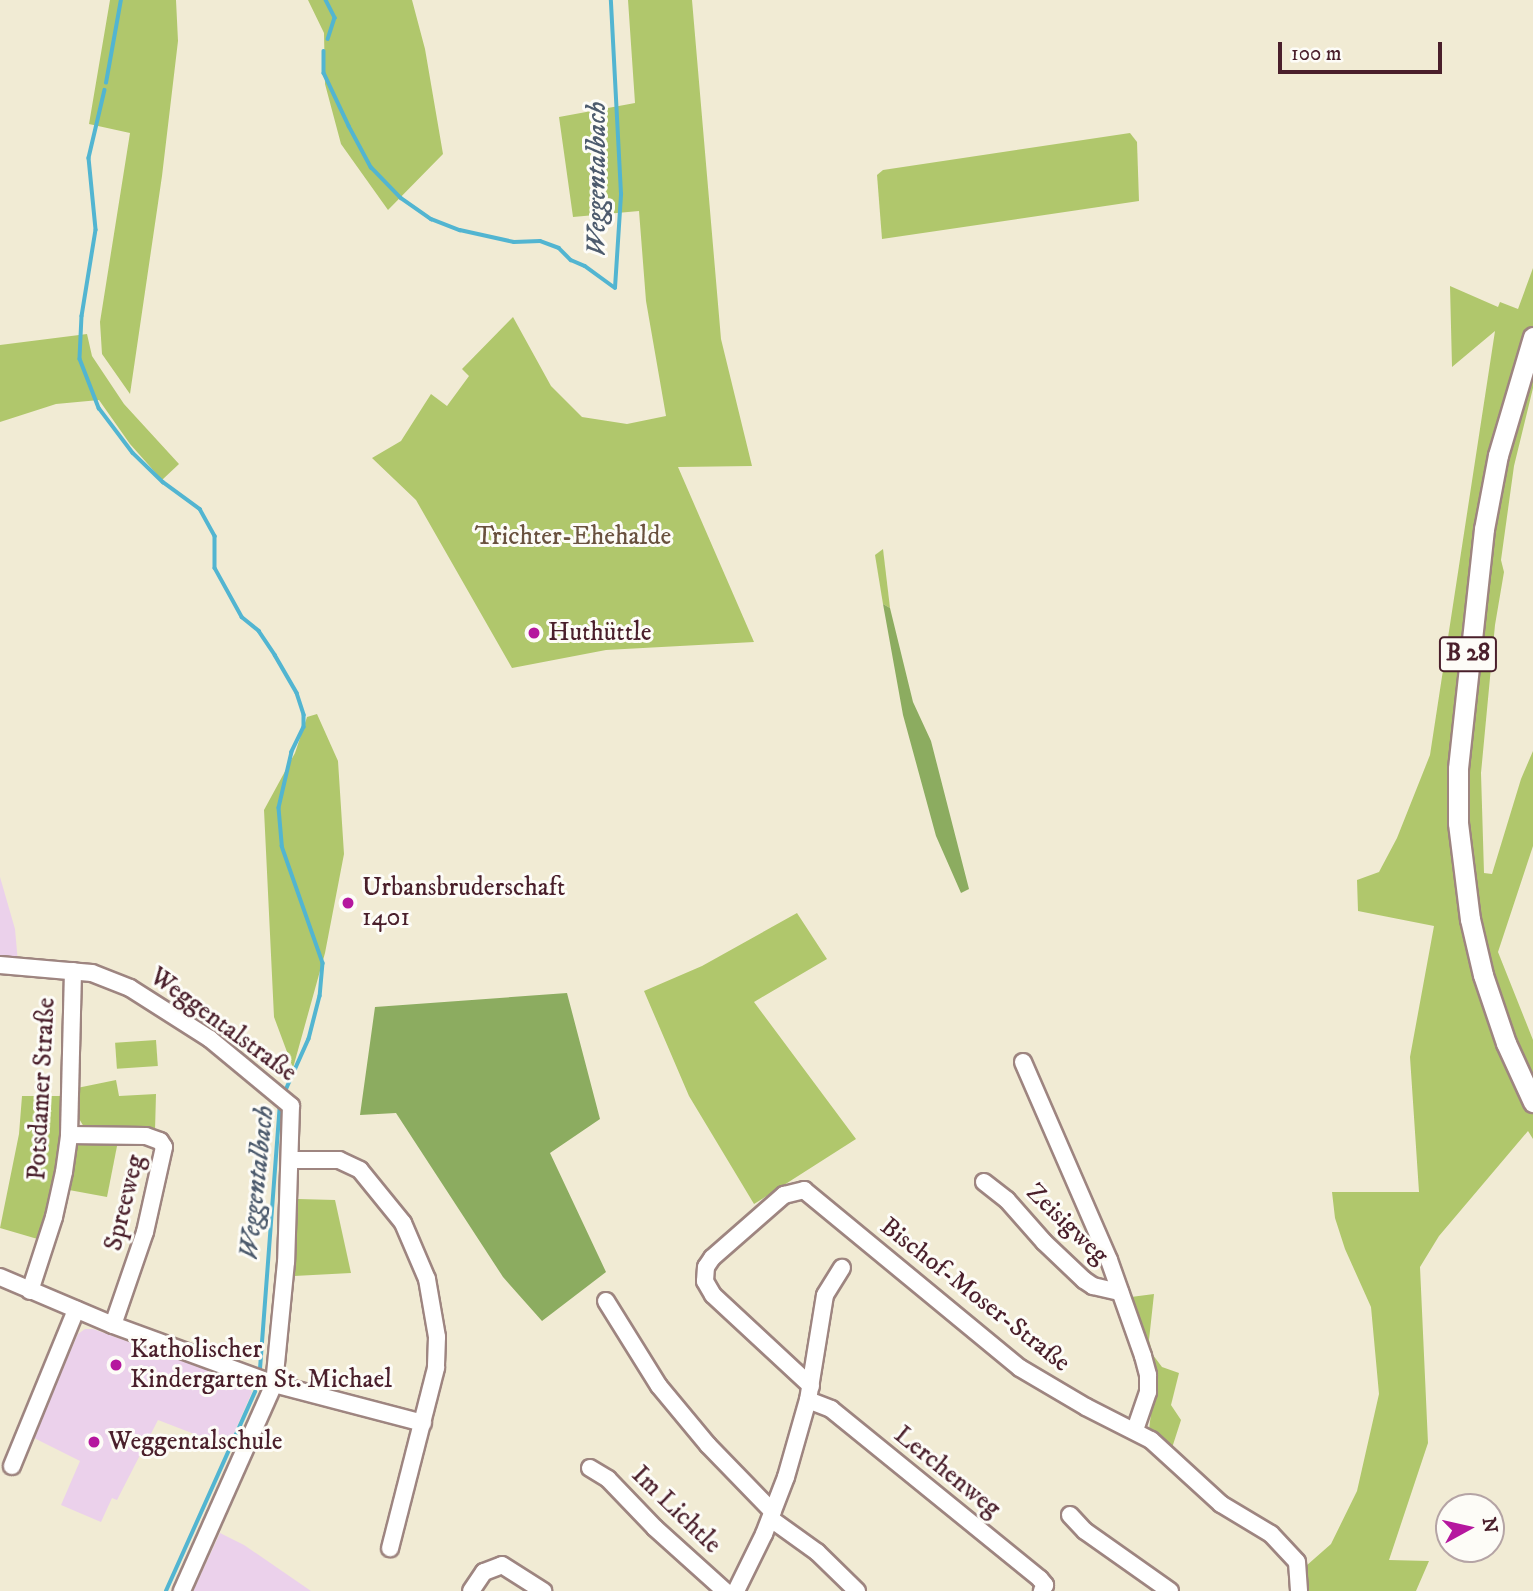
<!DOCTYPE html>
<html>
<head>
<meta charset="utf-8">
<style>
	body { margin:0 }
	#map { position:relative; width:1533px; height:1591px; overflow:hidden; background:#f1ebd4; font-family:"IM FELL DW Pica",serif }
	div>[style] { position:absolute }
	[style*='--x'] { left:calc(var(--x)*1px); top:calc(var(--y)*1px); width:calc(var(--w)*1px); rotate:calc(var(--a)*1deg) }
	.built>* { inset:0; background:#ebd1eb }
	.green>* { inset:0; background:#b0c76c; transform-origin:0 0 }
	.forest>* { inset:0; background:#8cac60 }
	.stream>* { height:3.5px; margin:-1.75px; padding:0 1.75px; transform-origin:1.75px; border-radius:1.75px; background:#52b5d1 }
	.roads { filter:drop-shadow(2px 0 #9e8580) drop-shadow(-2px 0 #9e8580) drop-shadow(0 2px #9e8580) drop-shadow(0 -2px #9e8580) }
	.minor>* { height:16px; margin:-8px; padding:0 8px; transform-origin:8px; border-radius:8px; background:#fff }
	.major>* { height:19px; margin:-9.5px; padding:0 9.5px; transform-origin:9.5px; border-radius:9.5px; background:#fff }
	.dots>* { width:19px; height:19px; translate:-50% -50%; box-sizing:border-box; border:4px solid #fdfcf7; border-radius:50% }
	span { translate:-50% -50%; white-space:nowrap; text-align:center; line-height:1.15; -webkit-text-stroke:6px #fdfcf7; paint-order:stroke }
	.shield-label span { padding:2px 5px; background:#fdfcf7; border:2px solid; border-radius:5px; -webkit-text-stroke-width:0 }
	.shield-label { font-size:24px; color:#4a1f2b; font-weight:700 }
	.park-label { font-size:26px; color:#69513e }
	.poi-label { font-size:26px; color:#4a1f2b }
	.left { translate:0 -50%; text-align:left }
	.street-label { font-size:26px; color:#4a1f2b }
	.water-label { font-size:28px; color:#4d5b6d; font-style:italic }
	.north { position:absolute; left:1435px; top:1493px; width:70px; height:70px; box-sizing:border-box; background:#fdfcf7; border:2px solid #b5a4a5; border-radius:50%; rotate:82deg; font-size:19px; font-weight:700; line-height:28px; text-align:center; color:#4a1f2b }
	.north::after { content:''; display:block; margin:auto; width:24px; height:32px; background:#b5179e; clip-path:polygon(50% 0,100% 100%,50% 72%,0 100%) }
	.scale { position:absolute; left:1278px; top:42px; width:164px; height:32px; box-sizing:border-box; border:4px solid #4a1f2b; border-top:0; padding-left:9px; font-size:21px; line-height:24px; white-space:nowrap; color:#4a1f2b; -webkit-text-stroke:5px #fdfcf7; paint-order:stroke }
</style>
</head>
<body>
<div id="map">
	<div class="built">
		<i style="clip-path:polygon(0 877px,15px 929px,18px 963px,0 962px)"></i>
		<i style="clip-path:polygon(85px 1329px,93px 1329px,247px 1384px,252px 1392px,228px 1447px,158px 1420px,117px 1500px,112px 1498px,101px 1522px,61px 1505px,80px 1461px,32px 1437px,78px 1334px)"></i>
		<i style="clip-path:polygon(220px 1533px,244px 1545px,311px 1591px,193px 1591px)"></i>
	</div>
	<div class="green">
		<i style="clip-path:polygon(110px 0,176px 0,178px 41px,162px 176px,130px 394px,102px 354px,100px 322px,130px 133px,89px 124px)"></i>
		<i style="clip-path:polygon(308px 0,412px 0,425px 49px,443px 154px,388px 210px,341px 144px,325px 84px,324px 33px)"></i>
		<i style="clip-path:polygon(628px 0,692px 0,721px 339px,752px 466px,678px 467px,754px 642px,606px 650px,512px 668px,416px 500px,372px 458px,401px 441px,431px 394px,447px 406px,469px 376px,462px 369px,513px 317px,551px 386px,582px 417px,627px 424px,666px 416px,646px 301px,639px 211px,573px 217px,559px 117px,635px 103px)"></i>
		<i style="clip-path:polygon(1130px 133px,1137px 142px,1139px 201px,882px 239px,877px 175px,883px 170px)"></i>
		<i style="clip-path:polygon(1533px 268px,1533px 388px,1514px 466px,1501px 560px,1504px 572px,1495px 625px,1481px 773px,1484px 873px,1492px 874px,1521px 779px,1533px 751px,1533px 846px,1498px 952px,1533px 1040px,1533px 1139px,1528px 1131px,1439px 1236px,1420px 1267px,1428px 1443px,1389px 1560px,1429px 1561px,1416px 1591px,1305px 1591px,1306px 1566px,1331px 1544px,1357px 1491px,1379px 1394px,1371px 1307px,1345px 1249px,1335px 1218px,1332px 1192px,1419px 1192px,1410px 1057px,1434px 926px,1358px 911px,1357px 880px,1379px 872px,1397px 838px,1430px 755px,1495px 331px,1452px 367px,1450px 286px,1498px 307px,1500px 302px,1518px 309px)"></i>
		<i style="clip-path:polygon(87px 334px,92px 356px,124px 404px,179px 464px,162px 480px,130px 444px,99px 400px,56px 404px,0 422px,0 345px)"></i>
		<i style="clip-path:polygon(883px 549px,890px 608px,883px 604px,875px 555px)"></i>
		<i style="clip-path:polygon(317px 714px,338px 761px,344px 854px,325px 953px,293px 1068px,274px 1017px,264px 810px,295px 753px,307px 717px)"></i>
		<i style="clip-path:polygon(797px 913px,827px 959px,754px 1002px,856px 1139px,754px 1204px,689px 1096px,644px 991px,702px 966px)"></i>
		<i style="left:156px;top:1040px;width:26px;height:41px;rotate:86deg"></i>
		<i style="clip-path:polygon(116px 1080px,119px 1096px,156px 1094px,155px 1131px,84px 1127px,78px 1117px,77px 1088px)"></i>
		<i style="clip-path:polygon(22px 1096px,63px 1096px,62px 1145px,41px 1240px,0 1228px,19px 1134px)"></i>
		<i style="clip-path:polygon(118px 1141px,107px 1197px,69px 1190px,77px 1145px)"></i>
		<i style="clip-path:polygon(298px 1199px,335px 1200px,351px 1273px,294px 1276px)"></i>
		<i style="clip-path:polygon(1154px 1294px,1149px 1340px,1153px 1355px,1162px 1367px,1179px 1373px,1171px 1405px,1181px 1420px,1171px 1451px,1149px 1430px,1154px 1388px,1148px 1351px,1131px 1297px)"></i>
	</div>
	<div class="forest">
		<i style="clip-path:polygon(883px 604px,890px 608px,913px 702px,931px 741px,969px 889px,961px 893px,936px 836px,903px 715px)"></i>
		<i style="clip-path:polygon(567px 993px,600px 1119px,550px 1153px,606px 1272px,542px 1321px,503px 1277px,396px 1113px,360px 1115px,375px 1007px)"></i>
	</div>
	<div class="stream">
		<i style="--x:326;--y:0;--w:20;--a:63"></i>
		<i style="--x:335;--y:18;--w:22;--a:108"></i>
		<i style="--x:324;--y:51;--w:22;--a:90"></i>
		<i style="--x:324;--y:73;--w:59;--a:64.7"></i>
		<i style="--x:349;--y:126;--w:47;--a:61.8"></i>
		<i style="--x:371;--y:167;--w:43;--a:45.9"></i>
		<i style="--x:401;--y:198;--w:37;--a:35"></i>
		<i style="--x:431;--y:219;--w:31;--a:21"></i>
		<i style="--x:460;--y:230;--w:55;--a:12.5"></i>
		<i style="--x:514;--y:242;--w:26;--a:-2"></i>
		<i style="--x:540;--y:241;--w:20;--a:20"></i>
		<i style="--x:559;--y:248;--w:17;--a:45"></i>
		<i style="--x:571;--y:260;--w:15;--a:23"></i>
		<i style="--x:585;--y:266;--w:37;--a:36"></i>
		<i style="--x:615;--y:288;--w:94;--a:-86.3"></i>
		<i style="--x:621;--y:194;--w:194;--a:-93"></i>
		<i style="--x:106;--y:83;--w:84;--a:-79.8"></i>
		<i style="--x:105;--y:90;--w:70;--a:103.2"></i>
		<i style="--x:89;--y:158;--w:72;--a:84.4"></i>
		<i style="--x:96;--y:230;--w:87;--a:99.2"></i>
		<i style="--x:82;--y:316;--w:43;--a:92.7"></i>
		<i style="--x:80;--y:359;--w:53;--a:68.8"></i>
		<i style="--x:99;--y:408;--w:56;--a:52.9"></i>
		<i style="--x:133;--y:453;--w:42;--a:44"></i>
		<i style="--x:163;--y:482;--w:46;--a:36.1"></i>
		<i style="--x:200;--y:509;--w:31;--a:61"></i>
		<i style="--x:215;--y:536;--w:32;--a:90"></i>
		<i style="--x:215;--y:568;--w:56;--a:61.1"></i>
		<i style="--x:242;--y:617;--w:22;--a:39"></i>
		<i style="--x:259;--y:631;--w:29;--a:56"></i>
		<i style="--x:275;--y:655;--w:44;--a:59.9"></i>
		<i style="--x:297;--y:693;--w:23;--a:72"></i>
		<i style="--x:304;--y:715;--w:12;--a:90"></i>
		<i style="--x:304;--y:727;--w:28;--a:116"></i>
		<i style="--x:292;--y:752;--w:57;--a:103.1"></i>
		<i style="--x:279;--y:808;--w:38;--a:85"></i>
		<i style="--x:282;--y:846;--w:124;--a:70.7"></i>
		<i style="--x:323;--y:963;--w:33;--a:95"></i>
		<i style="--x:320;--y:996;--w:44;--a:104.3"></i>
		<i style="--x:309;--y:1039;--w:61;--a:114.1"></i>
		<i style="--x:260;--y:1369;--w:265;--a:-85.7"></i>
		<i style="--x:166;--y:1591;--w:218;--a:-65.9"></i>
	</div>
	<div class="roads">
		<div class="minor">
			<i style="--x:0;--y:965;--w:92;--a:5"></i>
			<i style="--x:92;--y:973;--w:41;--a:21.5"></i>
			<i style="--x:130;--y:988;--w:95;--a:32.5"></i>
			<i style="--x:210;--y:1039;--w:105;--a:39.6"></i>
			<i style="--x:291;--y:1106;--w:156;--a:91.8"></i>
			<i style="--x:286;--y:1262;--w:123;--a:95.6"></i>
			<i style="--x:274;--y:1384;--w:227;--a:114"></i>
			<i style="--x:1023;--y:1062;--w:216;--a:66.5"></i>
			<i style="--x:1109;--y:1260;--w:102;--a:70.5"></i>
			<i style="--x:1143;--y:1356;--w:20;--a:75"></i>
			<i style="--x:1148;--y:1375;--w:17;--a:90"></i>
			<i style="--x:1148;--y:1392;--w:40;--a:108.9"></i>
			<i style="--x:69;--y:1135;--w:77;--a:0.7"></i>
			<i style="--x:146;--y:1136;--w:15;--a:20"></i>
			<i style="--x:160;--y:1141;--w:7;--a:56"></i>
			<i style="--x:164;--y:1147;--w:87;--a:102.6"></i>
			<i style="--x:145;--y:1232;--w:98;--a:109"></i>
			<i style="--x:290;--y:1160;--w:49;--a:0"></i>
			<i style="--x:339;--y:1160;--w:23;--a:25"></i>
			<i style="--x:360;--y:1170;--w:68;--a:50.9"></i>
			<i style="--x:403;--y:1223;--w:61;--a:66.8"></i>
			<i style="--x:427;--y:1279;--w:59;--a:80.2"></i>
			<i style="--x:437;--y:1337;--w:31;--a:92"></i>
			<i style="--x:436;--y:1368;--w:186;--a:104.3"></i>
			<i style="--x:984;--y:1182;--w:29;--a:38"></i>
			<i style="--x:1007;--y:1200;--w:56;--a:48.6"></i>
			<i style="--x:1044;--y:1242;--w:55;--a:43.5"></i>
			<i style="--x:1084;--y:1280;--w:11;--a:34"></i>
			<i style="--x:1093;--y:1286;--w:28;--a:13"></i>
			<i style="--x:0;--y:1277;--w:123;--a:23"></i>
			<i style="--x:113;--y:1325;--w:171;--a:20.1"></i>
			<i style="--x:274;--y:1384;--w:154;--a:14.7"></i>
			<i style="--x:30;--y:1291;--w:78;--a:-72"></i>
			<i style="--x:54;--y:1217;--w:46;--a:-77.5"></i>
			<i style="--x:64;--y:1172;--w:37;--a:-82"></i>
			<i style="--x:69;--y:1135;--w:164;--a:-88.6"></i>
			<i style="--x:606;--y:1301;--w:100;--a:58.1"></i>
			<i style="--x:659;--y:1386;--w:77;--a:50.3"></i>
			<i style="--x:708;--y:1445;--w:93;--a:45.9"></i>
			<i style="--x:811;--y:1386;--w:134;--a:-137.1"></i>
			<i style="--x:713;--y:1295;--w:16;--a:-120"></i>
			<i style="--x:705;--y:1281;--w:14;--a:-86"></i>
			<i style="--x:706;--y:1267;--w:11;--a:-56"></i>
			<i style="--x:712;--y:1258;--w:96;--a:-41.2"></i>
			<i style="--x:784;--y:1195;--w:21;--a:-14"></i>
			<i style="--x:804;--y:1190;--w:280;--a:39.5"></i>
			<i style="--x:1020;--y:1368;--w:77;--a:30.6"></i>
			<i style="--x:1086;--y:1407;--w:73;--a:26.9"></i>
			<i style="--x:1151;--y:1440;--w:95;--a:42.4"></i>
			<i style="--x:1221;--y:1504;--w:58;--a:31"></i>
			<i style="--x:1271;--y:1534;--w:38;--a:47"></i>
			<i style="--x:1297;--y:1562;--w:29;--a:86"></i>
			<i style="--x:808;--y:1400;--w:25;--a:21"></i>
			<i style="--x:831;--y:1409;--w:269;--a:39.1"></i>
			<i style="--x:1040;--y:1579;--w:8;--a:50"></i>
			<i style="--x:1045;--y:1585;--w:7;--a:117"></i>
			<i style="--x:12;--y:1466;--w:169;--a:-67.7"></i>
			<i style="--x:590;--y:1468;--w:21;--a:31"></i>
			<i style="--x:608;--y:1479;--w:68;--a:46.2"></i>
			<i style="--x:655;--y:1528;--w:94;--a:42"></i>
			<i style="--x:1070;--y:1515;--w:22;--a:47"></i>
			<i style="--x:1085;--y:1531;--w:104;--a:35.2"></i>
			<i style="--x:771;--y:1519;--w:57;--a:35.7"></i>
			<i style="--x:817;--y:1552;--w:56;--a:44.3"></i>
			<i style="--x:471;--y:1591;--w:23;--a:-56"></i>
			<i style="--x:484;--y:1572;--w:19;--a:-21"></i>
			<i style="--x:502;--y:1565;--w:49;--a:32.4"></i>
			<i style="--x:736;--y:1591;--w:64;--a:-63.8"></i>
			<i style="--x:764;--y:1534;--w:61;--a:-68.9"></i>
			<i style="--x:786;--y:1477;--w:80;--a:-74.1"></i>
			<i style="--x:808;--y:1400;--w:106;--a:-80.8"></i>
			<i style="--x:825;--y:1295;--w:32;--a:-58"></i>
		</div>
		<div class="major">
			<i style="--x:1533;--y:337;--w:123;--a:106.5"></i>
			<i style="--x:1498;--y:455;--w:75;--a:100.7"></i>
			<i style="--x:1484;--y:529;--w:241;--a:96.2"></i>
			<i style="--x:1458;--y:769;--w:54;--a:90"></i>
			<i style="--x:1458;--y:823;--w:97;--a:82.9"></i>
			<i style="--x:1470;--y:919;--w:57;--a:76.9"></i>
			<i style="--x:1483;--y:975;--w:72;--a:71.3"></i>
			<i style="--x:1506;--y:1043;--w:65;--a:65.4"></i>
		</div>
	</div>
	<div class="dots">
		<i style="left:534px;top:633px;background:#b5179e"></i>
		<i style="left:348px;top:903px;background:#b5179e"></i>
		<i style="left:116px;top:1365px;background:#b5179e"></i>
		<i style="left:94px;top:1442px;background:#b5179e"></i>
	</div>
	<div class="shield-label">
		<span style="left:1468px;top:654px">B 28</span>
	</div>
	<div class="park-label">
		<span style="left:573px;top:537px">Trichter-Ehehalde</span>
	</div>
	<div class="poi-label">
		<span class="left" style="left:548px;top:633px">Huthüttle</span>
		<span class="left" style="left:362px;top:903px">Urbansbruderschaft<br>1401</span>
		<span class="left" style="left:130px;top:1365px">Katholischer<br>Kindergarten St. Michael</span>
		<span class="left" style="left:108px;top:1442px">Weggentalschule</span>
	</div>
	<div class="street-label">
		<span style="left:223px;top:1025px;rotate:36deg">Weggentalstraße</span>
		<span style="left:42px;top:1089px;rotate:-87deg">Potsdamer Straße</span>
		<span style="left:125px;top:1203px;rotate:-76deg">Spreeweg</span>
		<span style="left:1067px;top:1224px;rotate:44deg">Zeisigweg</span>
		<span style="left:975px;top:1295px;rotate:38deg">Bischof-Moser-Straße</span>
		<span style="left:947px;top:1472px;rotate:39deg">Lerchenweg</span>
		<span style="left:676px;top:1510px;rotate:44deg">Im Lichtle</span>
	</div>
	<div class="water-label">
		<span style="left:597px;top:179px;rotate:-90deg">Weggentalbach</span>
		<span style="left:257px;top:1183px;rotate:-84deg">Weggentalbach</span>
	</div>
	<div class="north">N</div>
	<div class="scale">100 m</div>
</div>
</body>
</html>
